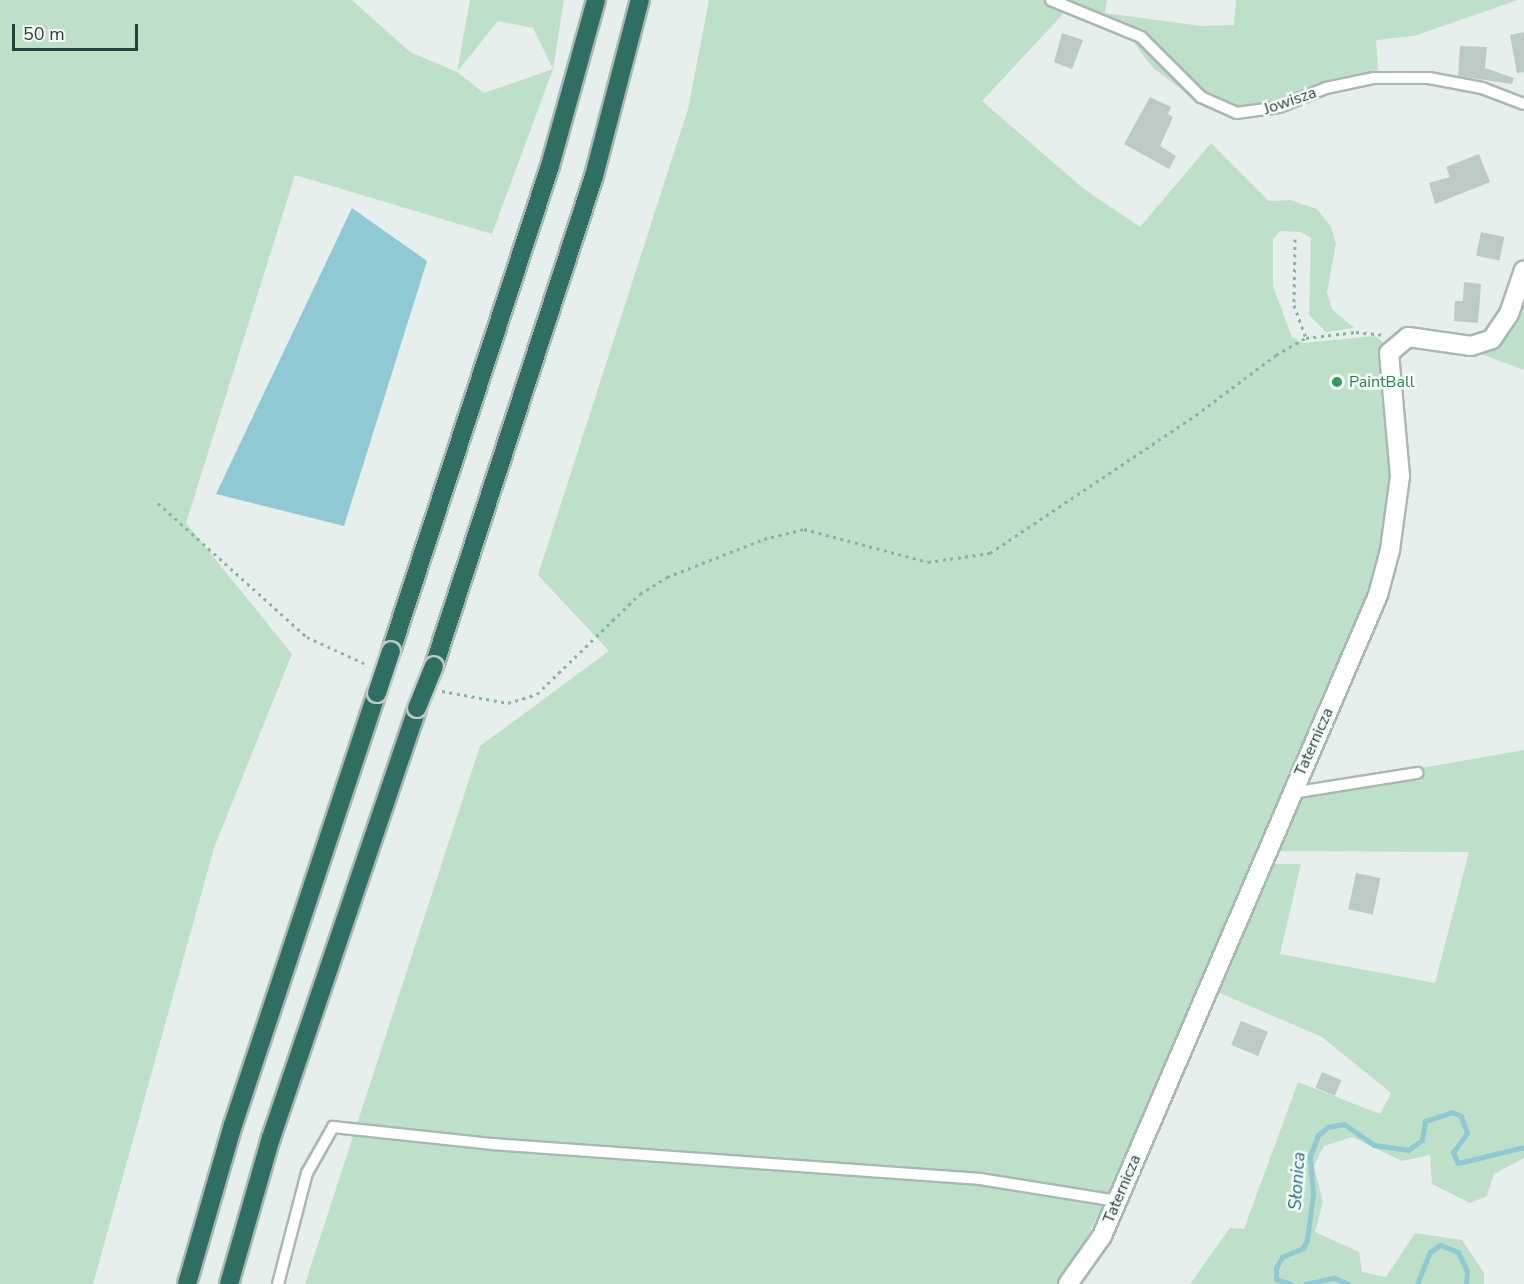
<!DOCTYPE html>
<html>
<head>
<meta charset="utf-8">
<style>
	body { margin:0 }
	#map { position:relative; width:1524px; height:1284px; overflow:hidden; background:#e6efeb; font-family:"Nunito Sans",sans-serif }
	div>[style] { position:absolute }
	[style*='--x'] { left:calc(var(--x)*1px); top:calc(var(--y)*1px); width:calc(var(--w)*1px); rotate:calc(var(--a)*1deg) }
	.green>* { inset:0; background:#bfe0c8 }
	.water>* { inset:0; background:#8ec9d4 }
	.stream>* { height:5px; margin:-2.5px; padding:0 2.5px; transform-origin:2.5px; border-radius:2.5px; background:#8ec9d4 }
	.building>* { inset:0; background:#bbcac4; transform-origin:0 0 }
	.path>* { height:3px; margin-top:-1.5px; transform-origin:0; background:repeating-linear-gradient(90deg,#86b3a5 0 3px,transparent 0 7.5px) }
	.roads { filter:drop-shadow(2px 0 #a8b8b2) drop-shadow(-2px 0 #a8b8b2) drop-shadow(0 2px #a8b8b2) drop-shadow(0 -2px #a8b8b2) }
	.lane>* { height:10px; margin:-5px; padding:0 5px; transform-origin:5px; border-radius:5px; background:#fff }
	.street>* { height:18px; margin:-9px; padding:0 9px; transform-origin:9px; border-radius:9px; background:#fff }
	.highway>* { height:18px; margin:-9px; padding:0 9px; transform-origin:9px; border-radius:9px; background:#2f6f62 }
	.bridges { filter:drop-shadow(2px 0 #c2cac8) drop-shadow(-2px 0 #c2cac8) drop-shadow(0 2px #c2cac8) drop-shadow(0 -2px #c2cac8) }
	.highway-bridge>* { height:18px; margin:-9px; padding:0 9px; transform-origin:9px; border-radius:9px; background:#2f6f62 }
	.dots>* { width:16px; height:16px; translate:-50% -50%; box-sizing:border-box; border:3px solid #f7fbf9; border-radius:50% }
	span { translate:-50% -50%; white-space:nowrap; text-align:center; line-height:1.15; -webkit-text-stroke:5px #f7fbf9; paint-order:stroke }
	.street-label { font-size:16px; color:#24423a }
	.leisure-label { font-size:16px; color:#27864d }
	.left { translate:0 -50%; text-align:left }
	.water-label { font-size:18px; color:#1c6f80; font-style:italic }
	.scale { position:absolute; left:12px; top:24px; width:126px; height:27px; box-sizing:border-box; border:3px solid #24423a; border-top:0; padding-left:8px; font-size:18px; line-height:21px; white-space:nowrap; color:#24423a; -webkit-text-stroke:4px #f7fbf9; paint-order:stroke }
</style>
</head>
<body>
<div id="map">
	<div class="green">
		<i style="clip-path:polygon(evenodd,0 0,352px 0,410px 52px,457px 72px,470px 0,564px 0,553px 69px,492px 234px,295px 175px,186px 523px,292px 654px,214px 848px,93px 1284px,0 1284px,0 0,498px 21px,533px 28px,553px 69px,484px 93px,457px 72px,498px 21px)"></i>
		<i style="clip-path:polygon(709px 0,1045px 0,1065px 12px,982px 101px,1084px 189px,1140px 227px,1211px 143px,1269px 201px,1290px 200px,1317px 209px,1331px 227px,1336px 244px,1327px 292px,1332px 309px,1354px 328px,1326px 332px,1309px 315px,1311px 238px,1300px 232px,1280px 231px,1273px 239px,1273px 286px,1292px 337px,1303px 343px,1375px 336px,1386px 345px,1396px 447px,1382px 572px,1183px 1040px,1065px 1284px,305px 1284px,480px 746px,609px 651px,538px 575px,688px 109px)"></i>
		<i style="clip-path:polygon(1061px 0,1107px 0,1105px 13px,1201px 26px,1234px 25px,1236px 0,1518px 0,1414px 36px,1376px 40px,1378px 70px,1336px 80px,1284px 102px,1234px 108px,1201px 90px,1140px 32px)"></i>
		<i style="clip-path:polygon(1078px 17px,1098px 20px,1145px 45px,1210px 111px,1152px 67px,1132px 40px)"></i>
		<i style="clip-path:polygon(1524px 288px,1524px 370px,1468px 349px,1485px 348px)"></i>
		<i style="clip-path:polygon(1524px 750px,1524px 1158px,1494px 1174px,1487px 1196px,1470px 1203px,1432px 1184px,1430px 1155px,1402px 1161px,1352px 1137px,1324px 1146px,1314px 1166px,1323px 1202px,1315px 1232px,1359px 1252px,1362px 1272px,1386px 1277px,1415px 1233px,1462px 1240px,1484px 1273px,1484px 1284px,1190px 1284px,1230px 1228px,1244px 1229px,1298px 1082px,1380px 1114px,1391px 1093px,1322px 1037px,1215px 991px,1265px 864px,1301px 864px,1280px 954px,1435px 983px,1469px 852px,1271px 851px,1296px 797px,1412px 778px,1422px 781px,1422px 768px)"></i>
	</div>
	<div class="water">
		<i style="clip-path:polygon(352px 208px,427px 261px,344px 526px,216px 494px)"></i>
	</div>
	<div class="stream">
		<i style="--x:1291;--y:1284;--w:16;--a:-162"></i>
		<i style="--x:1276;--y:1279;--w:11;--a:-90"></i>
		<i style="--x:1276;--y:1268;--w:13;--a:-61"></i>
		<i style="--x:1282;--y:1257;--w:23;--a:-23"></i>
		<i style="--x:1303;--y:1248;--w:9;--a:-63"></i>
		<i style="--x:1307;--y:1240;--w:46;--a:-82.6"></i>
		<i style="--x:1313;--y:1194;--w:38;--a:-95"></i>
		<i style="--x:1310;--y:1156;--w:22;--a:-69"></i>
		<i style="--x:1318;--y:1135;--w:13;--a:-39"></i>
		<i style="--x:1328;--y:1127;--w:16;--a:-11"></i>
		<i style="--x:1344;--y:1124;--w:37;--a:35"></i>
		<i style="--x:1374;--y:1145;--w:34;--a:8"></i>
		<i style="--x:1408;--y:1150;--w:17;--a:-36"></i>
		<i style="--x:1422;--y:1140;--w:19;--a:-81"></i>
		<i style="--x:1425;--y:1121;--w:28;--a:-18"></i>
		<i style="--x:1452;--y:1112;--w:10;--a:24"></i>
		<i style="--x:1461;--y:1116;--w:18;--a:71"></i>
		<i style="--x:1467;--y:1133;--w:24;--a:126"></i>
		<i style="--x:1453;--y:1152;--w:12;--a:66"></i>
		<i style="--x:1458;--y:1163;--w:68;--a:-13.6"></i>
		<i style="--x:1305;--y:1284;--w:30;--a:-12"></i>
		<i style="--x:1334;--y:1278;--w:16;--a:22"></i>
		<i style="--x:1417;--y:1284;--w:35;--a:-68"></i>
		<i style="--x:1430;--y:1252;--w:12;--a:-35"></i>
		<i style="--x:1440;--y:1245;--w:19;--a:21"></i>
		<i style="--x:1458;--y:1252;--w:21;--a:65"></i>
		<i style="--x:1467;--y:1271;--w:13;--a:94"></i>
	</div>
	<div class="building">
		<i style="clip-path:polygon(1524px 32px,1524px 72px,1517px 73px,1510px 35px)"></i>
		<i style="clip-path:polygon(1062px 33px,1083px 40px,1072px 69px,1054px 62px)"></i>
		<i style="clip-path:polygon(1460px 46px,1487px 47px,1485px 68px,1514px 78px,1512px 84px,1458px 76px)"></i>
		<i style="clip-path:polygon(1150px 97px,1171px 107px,1168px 114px,1173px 117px,1160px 146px,1176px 156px,1169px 169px,1124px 144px)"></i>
		<i style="clip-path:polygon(1479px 154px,1490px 182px,1435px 204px,1429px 183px,1450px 177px,1446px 167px)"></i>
		<i style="left:1481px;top:232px;width:24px;height:24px;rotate:12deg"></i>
		<i style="clip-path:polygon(1464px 282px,1481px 284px,1478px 323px,1454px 321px,1455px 301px,1463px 301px)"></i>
		<i style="left:1356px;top:873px;width:25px;height:37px;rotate:12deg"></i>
		<i style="left:1241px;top:1021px;width:29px;height:26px;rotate:22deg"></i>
		<i style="left:1322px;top:1072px;width:21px;height:17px;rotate:23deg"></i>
	</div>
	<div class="path">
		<i style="--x:1295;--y:239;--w:66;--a:90.9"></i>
		<i style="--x:1294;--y:305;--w:35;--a:70"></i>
		<i style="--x:158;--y:503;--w:200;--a:42"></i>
		<i style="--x:307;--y:637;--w:67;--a:24.7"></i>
		<i style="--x:442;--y:691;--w:67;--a:10.3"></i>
		<i style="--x:508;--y:703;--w:30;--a:-17"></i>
		<i style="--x:537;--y:694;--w:144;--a:-44.2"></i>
		<i style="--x:640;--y:594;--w:32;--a:-32"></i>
		<i style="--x:667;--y:577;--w:104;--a:-21.4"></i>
		<i style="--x:764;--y:539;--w:41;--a:-14"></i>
		<i style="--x:804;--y:529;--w:128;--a:14.9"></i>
		<i style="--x:928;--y:562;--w:63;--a:-8.3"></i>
		<i style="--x:990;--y:553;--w:248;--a:-33.8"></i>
		<i style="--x:1196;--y:415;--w:100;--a:-36.9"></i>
		<i style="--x:1276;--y:355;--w:34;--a:-30"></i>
		<i style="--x:1306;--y:338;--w:50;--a:-6.8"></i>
		<i style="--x:1356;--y:332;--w:27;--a:6"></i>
	</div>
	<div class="roads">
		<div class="lane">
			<i style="--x:1051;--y:0;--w:97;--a:22.3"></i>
			<i style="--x:1141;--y:37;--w:85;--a:45"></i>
			<i style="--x:1201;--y:97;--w:39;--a:24"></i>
			<i style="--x:1237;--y:113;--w:42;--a:-8.1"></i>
			<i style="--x:1279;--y:107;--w:51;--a:-22"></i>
			<i style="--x:1326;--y:88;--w:48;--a:-12"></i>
			<i style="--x:1373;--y:78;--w:56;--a:0"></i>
			<i style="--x:1429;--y:78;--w:54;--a:10.7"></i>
			<i style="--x:1482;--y:88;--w:45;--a:20.9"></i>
			<i style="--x:1292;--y:793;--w:127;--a:-9.1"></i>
			<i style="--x:278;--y:1284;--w:115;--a:-75.4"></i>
			<i style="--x:307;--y:1173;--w:53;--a:-60.5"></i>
			<i style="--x:333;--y:1127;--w:161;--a:6.1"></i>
			<i style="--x:493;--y:1144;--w:488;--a:4.1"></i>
			<i style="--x:980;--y:1179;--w:139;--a:9.1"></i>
		</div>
		<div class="street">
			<i style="--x:1068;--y:1284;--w:59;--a:-54.7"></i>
			<i style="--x:1102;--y:1236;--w:698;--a:-66.7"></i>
			<i style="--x:1378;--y:595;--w:47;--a:-75.1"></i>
			<i style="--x:1390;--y:550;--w:75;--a:-82.3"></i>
			<i style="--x:1400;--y:476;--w:123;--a:-95.1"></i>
			<i style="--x:1389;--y:353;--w:25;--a:-40"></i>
			<i style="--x:1408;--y:337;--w:64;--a:8.1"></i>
			<i style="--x:1471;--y:346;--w:22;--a:-18"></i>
			<i style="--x:1492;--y:339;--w:30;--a:-56"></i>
			<i style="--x:1509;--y:314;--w:46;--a:-71.2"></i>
		</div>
		<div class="highway">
			<i style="--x:391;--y:651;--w:510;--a:-71.85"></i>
			<i style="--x:550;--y:166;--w:172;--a:-74.5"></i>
			<i style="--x:434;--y:666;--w:515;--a:-71.92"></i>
			<i style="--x:594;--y:176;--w:182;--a:-75.4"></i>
			<i style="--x:187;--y:1284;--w:166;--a:-73.9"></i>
			<i style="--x:233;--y:1125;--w:455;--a:-71.6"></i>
			<i style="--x:229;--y:1284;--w:152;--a:-74"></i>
			<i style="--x:271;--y:1138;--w:454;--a:-71.2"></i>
		</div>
	</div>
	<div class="bridges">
		<div class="highway-bridge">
			<i style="--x:377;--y:693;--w:44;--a:-71.6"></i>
			<i style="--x:417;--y:708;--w:45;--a:-68"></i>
		</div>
	</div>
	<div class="dots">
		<i style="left:1337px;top:382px;background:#2e9e5b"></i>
	</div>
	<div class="street-label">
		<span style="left:1290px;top:101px;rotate:-19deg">Jowisza</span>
		<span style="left:1314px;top:742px;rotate:-66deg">Taternicza</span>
		<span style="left:1122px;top:1189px;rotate:-67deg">Taternicza</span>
	</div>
	<div class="leisure-label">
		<span class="left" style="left:1349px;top:382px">PaintBall</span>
	</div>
	<div class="water-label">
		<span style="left:1297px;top:1181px;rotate:-86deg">Słonica</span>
	</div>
	<div class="scale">50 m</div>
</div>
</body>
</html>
